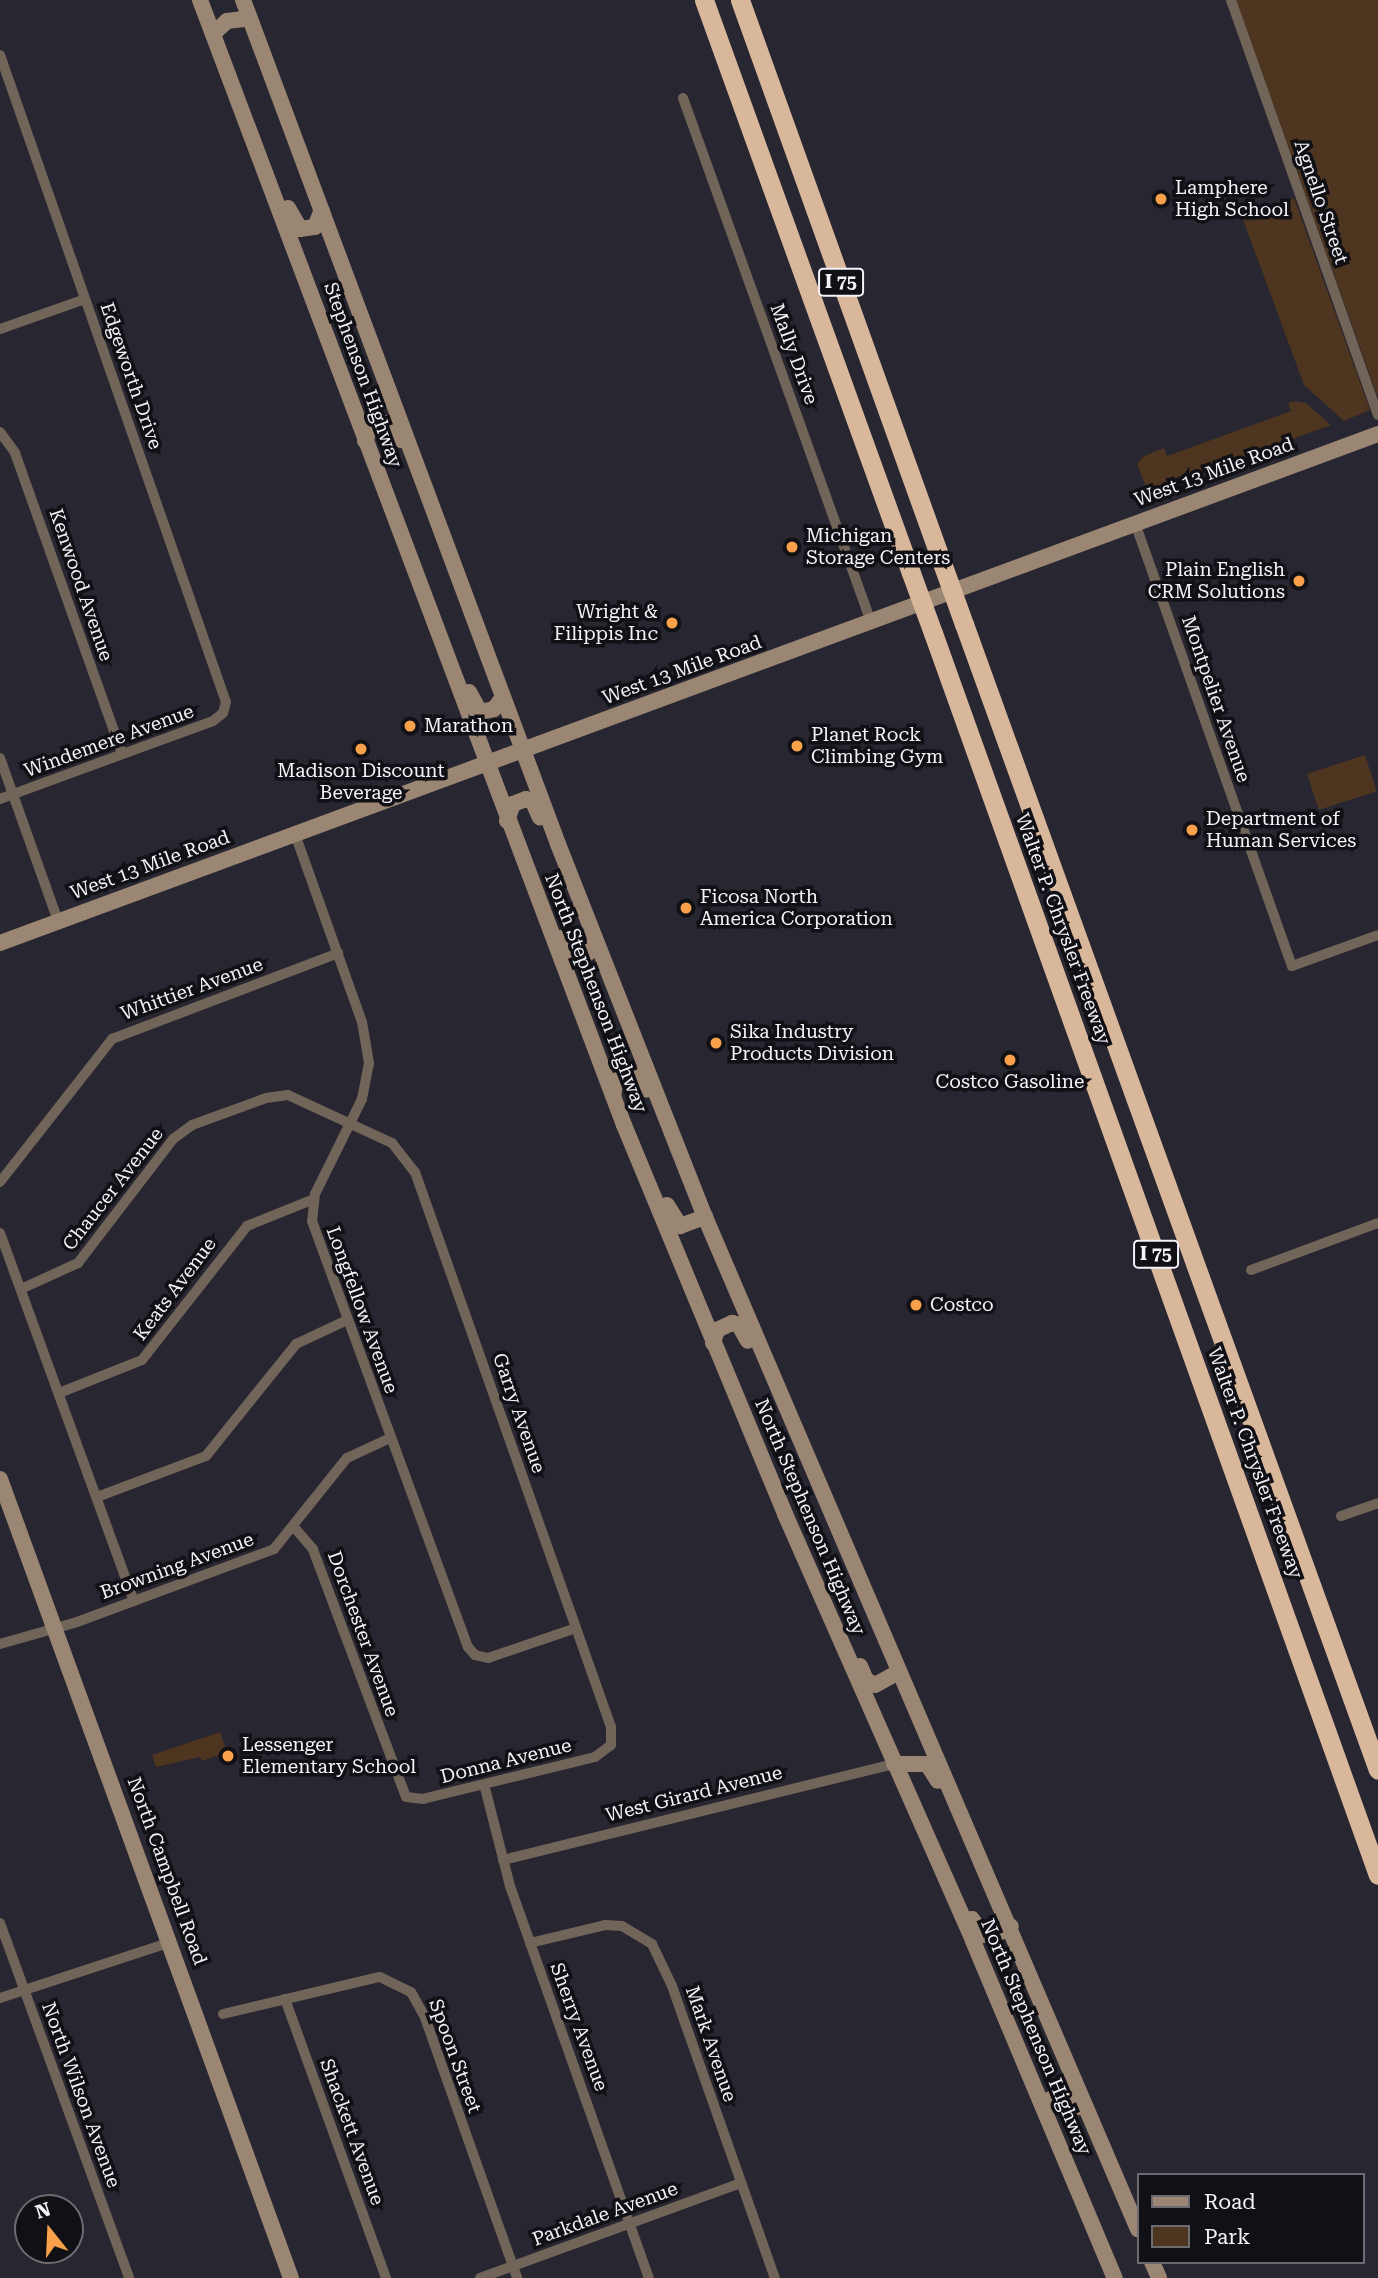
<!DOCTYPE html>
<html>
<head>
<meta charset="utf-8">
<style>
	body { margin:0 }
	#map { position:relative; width:1378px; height:2278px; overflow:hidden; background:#272631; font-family:"Roboto Serif",serif }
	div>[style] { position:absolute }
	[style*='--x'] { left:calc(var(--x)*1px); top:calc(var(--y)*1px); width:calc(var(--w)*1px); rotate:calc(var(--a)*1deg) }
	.green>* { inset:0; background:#4d351f; transform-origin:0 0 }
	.street>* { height:10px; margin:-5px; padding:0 5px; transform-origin:5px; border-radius:5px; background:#716458 }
	.secondary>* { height:16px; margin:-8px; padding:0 8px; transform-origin:8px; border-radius:8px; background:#9b8673 }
	.highway>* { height:19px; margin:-9.5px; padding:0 9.5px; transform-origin:9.5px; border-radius:9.5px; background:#d9b79b }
	.highway-bridge>* { height:19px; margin:-9.5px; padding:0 9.5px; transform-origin:9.5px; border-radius:9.5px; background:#d9b79b }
	.dots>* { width:19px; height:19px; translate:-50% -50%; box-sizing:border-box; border:4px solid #101015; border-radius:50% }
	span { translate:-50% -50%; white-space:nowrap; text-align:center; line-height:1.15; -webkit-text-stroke:7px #101015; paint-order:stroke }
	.shield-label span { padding:2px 5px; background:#101015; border:2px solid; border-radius:5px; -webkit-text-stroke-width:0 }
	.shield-label { font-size:18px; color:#f4f3fb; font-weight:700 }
	.poi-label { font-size:19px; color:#f4f3fb }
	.left { translate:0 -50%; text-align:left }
	.right { translate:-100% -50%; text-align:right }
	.street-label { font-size:19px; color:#f4f3fb }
	.legend { position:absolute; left:1137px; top:2173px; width:228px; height:91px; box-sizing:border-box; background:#101015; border:2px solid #6b6b71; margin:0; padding:9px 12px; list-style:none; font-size:21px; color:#f4f3fb }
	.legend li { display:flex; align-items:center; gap:14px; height:35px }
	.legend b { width:35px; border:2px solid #6b6b71 }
	.north { position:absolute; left:14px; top:2194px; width:70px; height:70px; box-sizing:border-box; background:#101015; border:2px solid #6b6b71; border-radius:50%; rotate:342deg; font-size:19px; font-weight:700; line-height:28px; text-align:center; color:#f4f3fb }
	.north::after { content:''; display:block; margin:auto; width:24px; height:32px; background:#f8a14a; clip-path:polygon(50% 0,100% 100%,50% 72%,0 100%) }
</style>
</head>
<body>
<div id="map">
	<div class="green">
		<i style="clip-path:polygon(1236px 0,1378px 0,1378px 398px)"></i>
		<i style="clip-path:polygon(1294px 198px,1370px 410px,1344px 421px,1304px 385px,1242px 217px)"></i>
		<i style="clip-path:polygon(1294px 401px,1306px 403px,1331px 425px,1148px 492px,1137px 464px,1144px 456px,1164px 448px,1167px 456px,1291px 411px,1288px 403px)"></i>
		<i style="left:1365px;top:755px;width:38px;height:61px;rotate:72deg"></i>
		<i style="clip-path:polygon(220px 1732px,227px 1752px,202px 1761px,200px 1757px,156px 1767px,152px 1755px)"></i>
	</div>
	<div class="street">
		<i style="--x:1231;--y:0;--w:440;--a:70.5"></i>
		<i style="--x:0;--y:55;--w:685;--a:70.75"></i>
		<i style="--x:226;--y:702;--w:11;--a:105"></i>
		<i style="--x:223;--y:713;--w:13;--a:141"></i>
		<i style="--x:213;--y:721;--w:227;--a:159.9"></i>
		<i style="--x:683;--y:98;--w:557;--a:70.26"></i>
		<i style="--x:0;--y:329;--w:90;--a:-19.4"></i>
		<i style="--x:0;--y:432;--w:26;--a:54"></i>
		<i style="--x:15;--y:453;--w:319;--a:70.4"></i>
		<i style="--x:1135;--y:523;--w:470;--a:70.5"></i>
		<i style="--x:1292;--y:966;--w:91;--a:-19.8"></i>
		<i style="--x:0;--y:758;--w:173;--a:70.4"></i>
		<i style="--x:295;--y:834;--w:200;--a:70.4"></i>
		<i style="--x:362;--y:1022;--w:42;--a:80.3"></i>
		<i style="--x:369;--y:1063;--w:37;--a:101"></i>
		<i style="--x:362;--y:1099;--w:106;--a:116.3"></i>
		<i style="--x:315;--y:1194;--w:27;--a:96"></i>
		<i style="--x:312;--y:1221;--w:454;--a:69.9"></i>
		<i style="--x:468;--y:1647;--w:11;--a:49"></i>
		<i style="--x:475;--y:1655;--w:13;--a:13"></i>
		<i style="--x:488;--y:1658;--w:93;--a:-18.8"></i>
		<i style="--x:0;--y:1182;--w:182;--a:-51.9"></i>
		<i style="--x:112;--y:1039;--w:242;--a:-20.8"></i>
		<i style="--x:0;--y:1233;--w:392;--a:70"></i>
		<i style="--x:1251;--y:1270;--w:135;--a:-20.3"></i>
		<i style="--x:21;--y:1289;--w:63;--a:-24.5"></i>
		<i style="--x:78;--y:1263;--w:156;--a:-52.5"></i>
		<i style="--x:173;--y:1139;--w:24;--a:-36"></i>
		<i style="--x:192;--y:1125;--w:79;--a:-20"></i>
		<i style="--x:266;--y:1098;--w:22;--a:-8"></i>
		<i style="--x:288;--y:1095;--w:115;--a:24.8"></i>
		<i style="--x:392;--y:1143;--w:37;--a:52"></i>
		<i style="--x:415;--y:1172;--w:589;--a:70.55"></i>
		<i style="--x:611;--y:1727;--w:18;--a:90"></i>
		<i style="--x:611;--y:1745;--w:20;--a:143"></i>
		<i style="--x:595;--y:1757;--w:177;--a:166.3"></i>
		<i style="--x:423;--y:1799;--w:17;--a:-173"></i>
		<i style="--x:406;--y:1797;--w:265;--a:-110.6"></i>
		<i style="--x:313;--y:1549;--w:28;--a:-131"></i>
		<i style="--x:59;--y:1393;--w:89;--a:-21.7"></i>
		<i style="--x:142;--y:1360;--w:170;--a:-51.9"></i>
		<i style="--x:247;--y:1226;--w:72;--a:-21.9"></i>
		<i style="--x:97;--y:1497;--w:116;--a:-20.6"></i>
		<i style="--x:206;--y:1456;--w:144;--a:-51.2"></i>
		<i style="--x:296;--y:1344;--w:56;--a:-25.2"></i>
		<i style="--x:1341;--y:1516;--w:39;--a:-19"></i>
		<i style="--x:0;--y:1644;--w:80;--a:-15.9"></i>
		<i style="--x:77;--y:1622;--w:210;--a:-20.3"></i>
		<i style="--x:274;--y:1549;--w:117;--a:-51.3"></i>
		<i style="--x:347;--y:1458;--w:47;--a:-24.9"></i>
		<i style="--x:484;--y:1784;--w:105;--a:75.7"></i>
		<i style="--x:510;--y:1886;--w:416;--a:70.5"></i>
		<i style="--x:503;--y:1860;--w:403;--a:-13.8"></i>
		<i style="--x:0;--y:1923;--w:378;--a:70"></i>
		<i style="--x:530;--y:1943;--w:77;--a:-13.5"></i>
		<i style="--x:605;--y:1925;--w:17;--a:3"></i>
		<i style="--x:622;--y:1926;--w:35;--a:31"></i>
		<i style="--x:652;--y:1944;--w:47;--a:64.5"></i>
		<i style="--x:672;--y:1986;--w:310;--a:70.6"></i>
		<i style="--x:0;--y:1998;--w:180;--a:-18.1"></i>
		<i style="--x:285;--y:1999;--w:297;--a:70.1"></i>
		<i style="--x:223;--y:2014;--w:161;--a:-13.3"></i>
		<i style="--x:380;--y:1977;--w:34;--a:26"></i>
		<i style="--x:411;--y:1992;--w:26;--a:61"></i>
		<i style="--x:424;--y:2015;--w:279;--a:70.5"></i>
		<i style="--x:480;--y:2278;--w:278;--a:-20"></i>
	</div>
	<div class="secondary">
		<i style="--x:200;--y:0;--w:1202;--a:69.35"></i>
		<i style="--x:624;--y:1125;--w:421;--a:67.5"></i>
		<i style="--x:785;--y:1514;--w:467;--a:66.2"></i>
		<i style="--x:973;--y:1941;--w:366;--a:67.2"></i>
		<i style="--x:243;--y:0;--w:901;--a:69.53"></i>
		<i style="--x:558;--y:844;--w:401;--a:68.5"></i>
		<i style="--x:705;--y:1217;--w:1101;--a:66.84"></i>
		<i style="--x:213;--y:34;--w:19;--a:-43"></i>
		<i style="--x:227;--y:21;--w:23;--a:-7"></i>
		<i style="--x:288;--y:208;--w:24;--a:60"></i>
		<i style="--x:300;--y:229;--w:15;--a:-8"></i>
		<i style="--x:315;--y:227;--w:18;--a:-68"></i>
		<i style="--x:365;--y:441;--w:10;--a:-66"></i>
		<i style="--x:369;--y:432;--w:17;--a:-31"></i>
		<i style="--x:384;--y:423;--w:10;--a:17"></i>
		<i style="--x:394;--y:426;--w:16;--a:63"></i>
		<i style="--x:469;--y:692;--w:23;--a:61"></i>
		<i style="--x:480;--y:712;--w:14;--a:-12"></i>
		<i style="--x:494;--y:709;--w:15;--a:-53"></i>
		<i style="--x:507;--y:821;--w:18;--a:-71"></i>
		<i style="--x:513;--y:804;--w:14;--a:-21"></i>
		<i style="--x:526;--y:799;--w:8;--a:23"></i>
		<i style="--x:533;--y:802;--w:17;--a:66"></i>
		<i style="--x:560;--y:938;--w:22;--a:60"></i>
		<i style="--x:571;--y:957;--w:16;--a:-11"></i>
		<i style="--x:587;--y:954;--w:15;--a:-53"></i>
		<i style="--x:0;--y:943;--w:1469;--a:-20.27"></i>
		<i style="--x:613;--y:1096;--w:15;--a:-79"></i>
		<i style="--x:616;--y:1081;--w:15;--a:-32"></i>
		<i style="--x:629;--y:1073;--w:9;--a:13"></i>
		<i style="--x:638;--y:1075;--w:17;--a:59"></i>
		<i style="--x:667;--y:1205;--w:25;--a:58"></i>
		<i style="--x:680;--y:1226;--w:27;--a:-20"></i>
		<i style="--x:713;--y:1343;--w:14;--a:-73"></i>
		<i style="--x:717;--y:1330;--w:17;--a:-25"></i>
		<i style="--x:732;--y:1323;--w:7;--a:16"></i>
		<i style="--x:739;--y:1325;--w:18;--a:61"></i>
		<i style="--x:0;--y:1479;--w:850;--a:69.99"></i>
		<i style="--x:860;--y:1666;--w:15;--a:67"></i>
		<i style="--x:866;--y:1680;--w:10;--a:29"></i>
		<i style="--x:875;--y:1685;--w:26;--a:-29"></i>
		<i style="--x:894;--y:1764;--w:33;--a:0"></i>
		<i style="--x:927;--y:1764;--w:20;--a:57"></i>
		<i style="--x:972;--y:1919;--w:19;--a:55"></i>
		<i style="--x:983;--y:1935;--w:12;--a:0"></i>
		<i style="--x:995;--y:1935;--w:18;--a:-29"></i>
		<i style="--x:1045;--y:2109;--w:10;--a:-66"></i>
		<i style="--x:1049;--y:2100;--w:17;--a:-31"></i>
		<i style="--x:1064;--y:2091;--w:12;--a:20"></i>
		<i style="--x:1075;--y:2095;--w:13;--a:67"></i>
		<i style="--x:1152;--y:2262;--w:17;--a:66"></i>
	</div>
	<div class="highway">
		<i style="--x:704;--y:0;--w:609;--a:70.14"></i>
		<i style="--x:740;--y:0;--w:598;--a:70.26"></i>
		<i style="--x:964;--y:624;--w:1218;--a:70.14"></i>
		<i style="--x:933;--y:633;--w:1319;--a:70.29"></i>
	</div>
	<div class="highway-bridge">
		<i style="--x:942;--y:563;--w:65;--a:70.2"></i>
		<i style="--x:911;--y:573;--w:64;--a:69.9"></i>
	</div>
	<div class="dots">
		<i style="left:1161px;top:199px;background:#f8a14a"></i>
		<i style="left:792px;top:547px;background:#f8a14a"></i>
		<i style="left:1299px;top:581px;background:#f8a14a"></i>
		<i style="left:672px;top:623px;background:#f8a14a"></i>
		<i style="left:410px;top:726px;background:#f8a14a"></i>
		<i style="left:797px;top:746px;background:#f8a14a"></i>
		<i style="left:361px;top:749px;background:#f8a14a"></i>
		<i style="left:1192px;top:830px;background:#f8a14a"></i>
		<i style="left:686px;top:908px;background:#f8a14a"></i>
		<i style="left:716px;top:1043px;background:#f8a14a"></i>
		<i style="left:1010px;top:1060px;background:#f8a14a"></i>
		<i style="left:916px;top:1305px;background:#f8a14a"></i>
		<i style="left:228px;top:1756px;background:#f8a14a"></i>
	</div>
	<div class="shield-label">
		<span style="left:841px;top:282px">I 75</span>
		<span style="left:1156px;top:1254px">I 75</span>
	</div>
	<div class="poi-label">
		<span class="left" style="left:1175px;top:199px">Lamphere<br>High School</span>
		<span class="left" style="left:806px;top:547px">Michigan<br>Storage Centers</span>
		<span class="right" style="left:1285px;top:581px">Plain English<br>CRM Solutions</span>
		<span class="right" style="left:658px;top:623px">Wright &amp;<br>Filippis Inc</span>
		<span class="left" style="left:424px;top:726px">Marathon</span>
		<span class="left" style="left:811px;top:746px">Planet Rock<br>Climbing Gym</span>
		<span style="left:361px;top:782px">Madison Discount<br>Beverage</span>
		<span class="left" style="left:1206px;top:830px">Department of<br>Human Services</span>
		<span class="left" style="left:700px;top:908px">Ficosa North<br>America Corporation</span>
		<span class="left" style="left:730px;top:1043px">Sika Industry<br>Products Division</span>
		<span style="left:1010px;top:1082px">Costco Gasoline</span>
		<span class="left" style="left:930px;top:1305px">Costco</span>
		<span class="left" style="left:242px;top:1756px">Lessenger<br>Elementary School</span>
	</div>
	<div class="street-label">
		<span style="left:1321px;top:202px;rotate:71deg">Agnello Street</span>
		<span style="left:794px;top:354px;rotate:70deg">Mally Drive</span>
		<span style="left:363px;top:375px;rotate:70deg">Stephenson Highway</span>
		<span style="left:131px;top:376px;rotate:71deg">Edgeworth Drive</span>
		<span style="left:1214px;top:472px;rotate:-20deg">West 13 Mile Road</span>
		<span style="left:81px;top:585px;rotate:71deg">Kenwood Avenue</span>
		<span style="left:682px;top:670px;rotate:-20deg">West 13 Mile Road</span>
		<span style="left:1216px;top:699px;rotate:71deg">Montpelier Avenue</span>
		<span style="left:109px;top:741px;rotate:-20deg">Windemere Avenue</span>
		<span style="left:150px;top:865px;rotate:-20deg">West 13 Mile Road</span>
		<span style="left:1063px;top:929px;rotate:70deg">Walter P. Chrysler Freeway</span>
		<span style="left:192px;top:989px;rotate:-20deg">Whittier Avenue</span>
		<span style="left:596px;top:993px;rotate:69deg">North Stephenson Highway</span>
		<span style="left:113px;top:1189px;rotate:-52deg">Chaucer Avenue</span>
		<span style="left:175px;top:1289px;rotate:-53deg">Keats Avenue</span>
		<span style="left:362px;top:1310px;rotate:70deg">Longfellow Avenue</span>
		<span style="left:519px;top:1413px;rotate:71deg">Garry Avenue</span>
		<span style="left:1255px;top:1463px;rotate:70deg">Walter P. Chrysler Freeway</span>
		<span style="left:810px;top:1517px;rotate:67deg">North Stephenson Highway</span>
		<span style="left:177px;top:1566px;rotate:-20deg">Browning Avenue</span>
		<span style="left:363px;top:1634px;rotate:70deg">Dorchester Avenue</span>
		<span style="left:506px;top:1761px;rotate:-14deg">Donna Avenue</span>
		<span style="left:694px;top:1794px;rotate:-14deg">West Girard Avenue</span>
		<span style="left:167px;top:1871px;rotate:70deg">North Campbell Road</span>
		<span style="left:579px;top:2027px;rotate:70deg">Sherry Avenue</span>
		<span style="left:1036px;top:2037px;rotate:67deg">North Stephenson Highway</span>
		<span style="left:711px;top:2044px;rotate:71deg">Mark Avenue</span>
		<span style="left:455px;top:2056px;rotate:70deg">Spoon Street</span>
		<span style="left:81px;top:2095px;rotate:70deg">North Wilson Avenue</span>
		<span style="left:352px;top:2132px;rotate:70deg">Shackett Avenue</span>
		<span style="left:605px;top:2214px;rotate:-20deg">Parkdale Avenue</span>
	</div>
	<ul class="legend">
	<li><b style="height:9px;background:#9b8673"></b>Road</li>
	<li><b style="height:19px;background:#4d351f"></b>Park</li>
	</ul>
	<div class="north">N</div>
</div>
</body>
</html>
